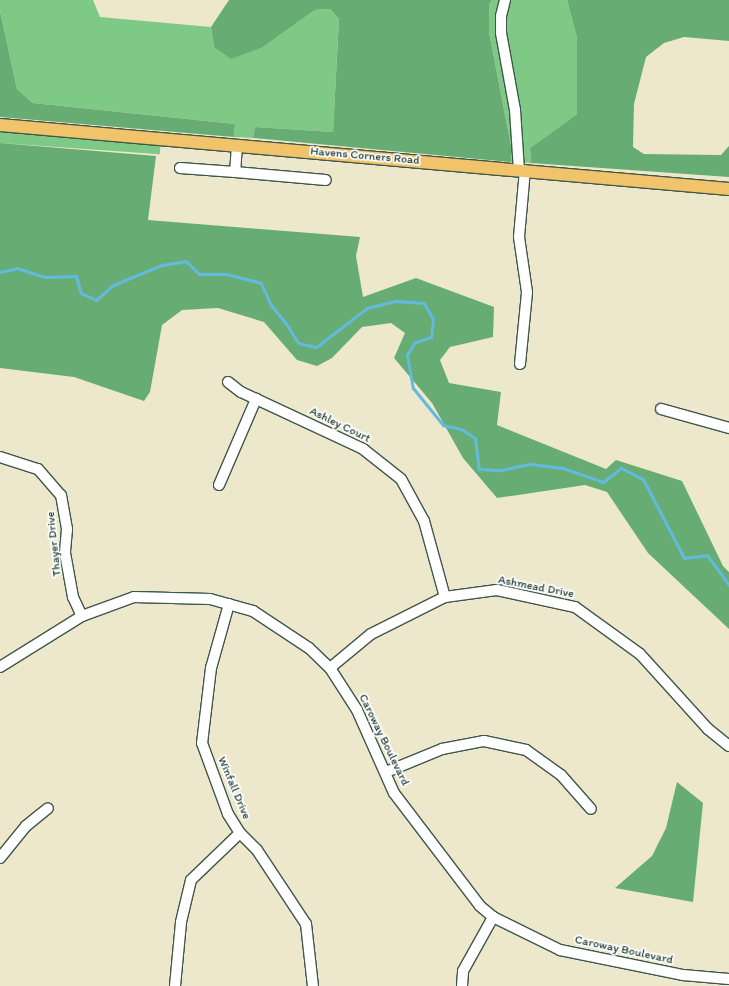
<!DOCTYPE html>
<html>
<head>
<meta charset="utf-8">
<style>
	body { margin:0 }
	#map { position:relative; width:729px; height:986px; overflow:hidden; background:#ede8cc; font-family:Itim,sans-serif }
	div>[style] { position:absolute }
	[style*='--x'] { left:calc(var(--x)*1px); top:calc(var(--y)*1px); width:calc(var(--w)*1px); rotate:calc(var(--a)*1deg) }
	.green>* { inset:0; background:#7fc986; transform-origin:0 0 }
	.forest>* { inset:0; background:#67ad73 }
	.stream>* { height:3px; margin:-1.5px; padding:0 1.5px; transform-origin:1.5px; border-radius:1.5px; background:#62badf }
	.roads { filter:drop-shadow(1px 0 #3e574b) drop-shadow(-1px 0 #3e574b) drop-shadow(0 1px #3e574b) drop-shadow(0 -1px #3e574b) }
	.minor>* { height:10px; margin:-5px; padding:0 5px; transform-origin:5px; border-radius:5px; background:#fff }
	.major>* { height:12px; margin:-6px; padding:0 6px; transform-origin:6px; border-radius:6px; background:#f1c36a }
	span { translate:-50% -50%; white-space:nowrap; text-align:center; line-height:1.15; -webkit-text-stroke:3.5px #fff; paint-order:stroke }
	.street-label { font-size:12px; color:#1f3d34 }
</style>
</head>
<body>
<div id="map">
	<div class="green">
		<i style="clip-path:polygon(0 0,93px 0,100px 17px,211px 27px,214px 47px,263px 47px,315px 10px,330px 9px,339px 19px,333px 132px,255px 127px,253px 138px,234px 137px,235px 124px,33px 103px,17px 89px,0 11px)"></i>
		<i style="clip-path:polygon(492px 0,567px 0,577px 38px,577px 114px,530px 148px,531px 163px,511px 162px,512px 151px,489px 32px,489px 5px)"></i>
		<i style="left:0;top:132px;width:161px;height:11px;rotate:4deg"></i>
	</div>
	<div class="forest">
		<i style="clip-path:polygon(229px 0,492px 0,489px 5px,489px 32px,512px 151px,511px 162px,253px 138px,255px 127px,333px 132px,339px 19px,330px 9px,315px 10px,263px 47px,231px 59px,214px 47px,211px 27px)"></i>
		<i style="clip-path:polygon(567px 0,729px 0,729px 41px,684px 37px,664px 43px,646px 57px,634px 104px,633px 147px,644px 154px,721px 155px,729px 146px,729px 177px,531px 163px,530px 148px,577px 114px,577px 38px)"></i>
		<i style="clip-path:polygon(0 11px,17px 89px,33px 103px,235px 124px,234px 137px,0 117px)"></i>
		<i style="clip-path:polygon(0 143px,156px 156px,148px 220px,360px 237px,356px 256px,363px 297px,416px 278px,494px 307px,493px 337px,450px 347px,440px 360px,449px 383px,501px 392px,497px 425px,606px 469px,616px 460px,682px 481px,723px 566px,729px 572px,729px 629px,648px 553px,607px 492px,585px 485px,497px 498px,463px 458px,432px 403px,394px 358px,405px 333px,391px 323px,362px 327px,332px 358px,317px 366px,297px 360px,264px 322px,218px 308px,182px 310px,162px 325px,150px 392px,144px 401px,74px 377px,0 368px)"></i>
		<i style="clip-path:polygon(677px 782px,703px 803px,693px 902px,615px 888px,652px 856px,666px 828px)"></i>
	</div>
	<div class="stream">
		<i style="--x:0;--y:272;--w:17;--a:-13"></i>
		<i style="--x:17;--y:268;--w:29;--a:18"></i>
		<i style="--x:45;--y:277;--w:31;--a:-2"></i>
		<i style="--x:76;--y:276;--w:18;--a:74"></i>
		<i style="--x:81;--y:293;--w:17;--a:25"></i>
		<i style="--x:96;--y:300;--w:23;--a:-41"></i>
		<i style="--x:113;--y:285;--w:53;--a:-22.2"></i>
		<i style="--x:162;--y:265;--w:24;--a:-9"></i>
		<i style="--x:186;--y:261;--w:18;--a:45"></i>
		<i style="--x:199;--y:274;--w:27;--a:0"></i>
		<i style="--x:226;--y:274;--w:36;--a:14"></i>
		<i style="--x:261;--y:283;--w:24;--a:66"></i>
		<i style="--x:271;--y:305;--w:22;--a:51"></i>
		<i style="--x:285;--y:322;--w:25;--a:58"></i>
		<i style="--x:298;--y:343;--w:18;--a:13"></i>
		<i style="--x:316;--y:347;--w:64;--a:-37.4"></i>
		<i style="--x:367;--y:308;--w:30;--a:-14"></i>
		<i style="--x:396;--y:301;--w:28;--a:4"></i>
		<i style="--x:424;--y:303;--w:18;--a:61"></i>
		<i style="--x:433;--y:319;--w:18;--a:96"></i>
		<i style="--x:431;--y:337;--w:18;--a:161"></i>
		<i style="--x:414;--y:343;--w:14;--a:120"></i>
		<i style="--x:407;--y:355;--w:34;--a:80"></i>
		<i style="--x:413;--y:388;--w:48;--a:51"></i>
		<i style="--x:443;--y:425;--w:18;--a:13"></i>
		<i style="--x:461;--y:429;--w:17;--a:33"></i>
		<i style="--x:475;--y:438;--w:31;--a:83"></i>
		<i style="--x:479;--y:469;--w:22;--a:3"></i>
		<i style="--x:501;--y:470;--w:30;--a:-12"></i>
		<i style="--x:530;--y:464;--w:33;--a:7"></i>
		<i style="--x:563;--y:468;--w:42;--a:19.3"></i>
		<i style="--x:603;--y:482;--w:23;--a:-38"></i>
		<i style="--x:621;--y:468;--w:25;--a:27"></i>
		<i style="--x:643;--y:479;--w:89;--a:62.6"></i>
		<i style="--x:684;--y:558;--w:23;--a:-7"></i>
		<i style="--x:707;--y:555;--w:37;--a:54"></i>
	</div>
	<div class="roads">
		<div class="minor">
			<i style="--x:505;--y:0;--w:16;--a:104"></i>
			<i style="--x:501;--y:16;--w:17;--a:90"></i>
			<i style="--x:501;--y:33;--w:78;--a:79.7"></i>
			<i style="--x:515;--y:110;--w:60;--a:86.2"></i>
			<i style="--x:237;--y:145;--w:27;--a:94"></i>
			<i style="--x:235;--y:172;--w:91;--a:5"></i>
			<i style="--x:180;--y:168;--w:55;--a:4.2"></i>
			<i style="--x:520;--y:364;--w:72;--a:-84.4"></i>
			<i style="--x:527;--y:292;--w:56;--a:-98.3"></i>
			<i style="--x:519;--y:237;--w:67;--a:-84.9"></i>
			<i style="--x:228;--y:382;--w:16;--a:38"></i>
			<i style="--x:241;--y:392;--w:135;--a:25"></i>
			<i style="--x:363;--y:449;--w:48;--a:38.3"></i>
			<i style="--x:401;--y:479;--w:48;--a:61.3"></i>
			<i style="--x:424;--y:521;--w:79;--a:74.6"></i>
			<i style="--x:661;--y:409;--w:71;--a:15.6"></i>
			<i style="--x:0;--y:457;--w:40;--a:18"></i>
			<i style="--x:38;--y:469;--w:35;--a:49"></i>
			<i style="--x:61;--y:495;--w:35;--a:80"></i>
			<i style="--x:67;--y:529;--w:24;--a:95"></i>
			<i style="--x:65;--y:553;--w:45;--a:79.7"></i>
			<i style="--x:73;--y:597;--w:21;--a:65"></i>
			<i style="--x:219;--y:485;--w:94;--a:-66.7"></i>
			<i style="--x:229;--y:604;--w:66;--a:105.7"></i>
			<i style="--x:211;--y:668;--w:76;--a:96.8"></i>
			<i style="--x:202;--y:743;--w:76;--a:69.9"></i>
			<i style="--x:228;--y:814;--w:22;--a:58"></i>
			<i style="--x:240;--y:833;--w:24;--a:45"></i>
			<i style="--x:257;--y:850;--w:89;--a:56.5"></i>
			<i style="--x:306;--y:924;--w:62;--a:83.6"></i>
			<i style="--x:0;--y:667;--w:97;--a:-31.9"></i>
			<i style="--x:82;--y:616;--w:55;--a:-20.1"></i>
			<i style="--x:134;--y:597;--w:76;--a:1.5"></i>
			<i style="--x:210;--y:599;--w:45;--a:15.6"></i>
			<i style="--x:253;--y:611;--w:67;--a:33.5"></i>
			<i style="--x:309;--y:648;--w:29;--a:44"></i>
			<i style="--x:330;--y:668;--w:50;--a:57.3"></i>
			<i style="--x:357;--y:710;--w:91;--a:66"></i>
			<i style="--x:394;--y:793;--w:142;--a:52.7"></i>
			<i style="--x:480;--y:906;--w:17;--a:40"></i>
			<i style="--x:493;--y:917;--w:75;--a:26.2"></i>
			<i style="--x:560;--y:950;--w:126;--a:11.5"></i>
			<i style="--x:683;--y:975;--w:46;--a:5"></i>
			<i style="--x:330;--y:668;--w:53;--a:-39.7"></i>
			<i style="--x:371;--y:634;--w:83;--a:-26.6"></i>
			<i style="--x:445;--y:597;--w:52;--a:-7.7"></i>
			<i style="--x:497;--y:590;--w:80;--a:12.3"></i>
			<i style="--x:575;--y:607;--w:80;--a:35.9"></i>
			<i style="--x:640;--y:654;--w:101;--a:47.8"></i>
			<i style="--x:708;--y:729;--w:27;--a:39"></i>
			<i style="--x:386;--y:772;--w:61;--a:-22.3"></i>
			<i style="--x:442;--y:749;--w:43;--a:-10.8"></i>
			<i style="--x:484;--y:741;--w:43;--a:12.1"></i>
			<i style="--x:526;--y:750;--w:43;--a:35.5"></i>
			<i style="--x:561;--y:775;--w:45;--a:48.6"></i>
			<i style="--x:0;--y:858;--w:41;--a:-50.9"></i>
			<i style="--x:26;--y:826;--w:28;--a:-39"></i>
			<i style="--x:175;--y:986;--w:64;--a:-84.6"></i>
			<i style="--x:181;--y:922;--w:43;--a:-76.6"></i>
			<i style="--x:191;--y:880;--w:68;--a:-43.8"></i>
			<i style="--x:462;--y:986;--w:15;--a:-86"></i>
			<i style="--x:463;--y:971;--w:62;--a:-60.9"></i>
		</div>
		<div class="major">
			<i style="--x:0;--y:125;--w:732;--a:5.02"></i>
		</div>
	</div>
	<div class="street-label">
		<span style="left:365px;top:156px;rotate:5deg">Havens Corners Road</span>
		<span style="left:340px;top:425px;rotate:26deg">Ashley Court</span>
		<span style="left:54px;top:544px;rotate:-96deg">Thayer Drive</span>
		<span style="left:536px;top:587px;rotate:11deg">Ashmead Drive</span>
		<span style="left:384px;top:740px;rotate:64deg">Caroway Boulevard</span>
		<span style="left:234px;top:788px;rotate:67deg">Winfall Drive</span>
		<span style="left:624px;top:950px;rotate:12deg">Caroway Boulevard</span>
	</div>
</div>
</body>
</html>
